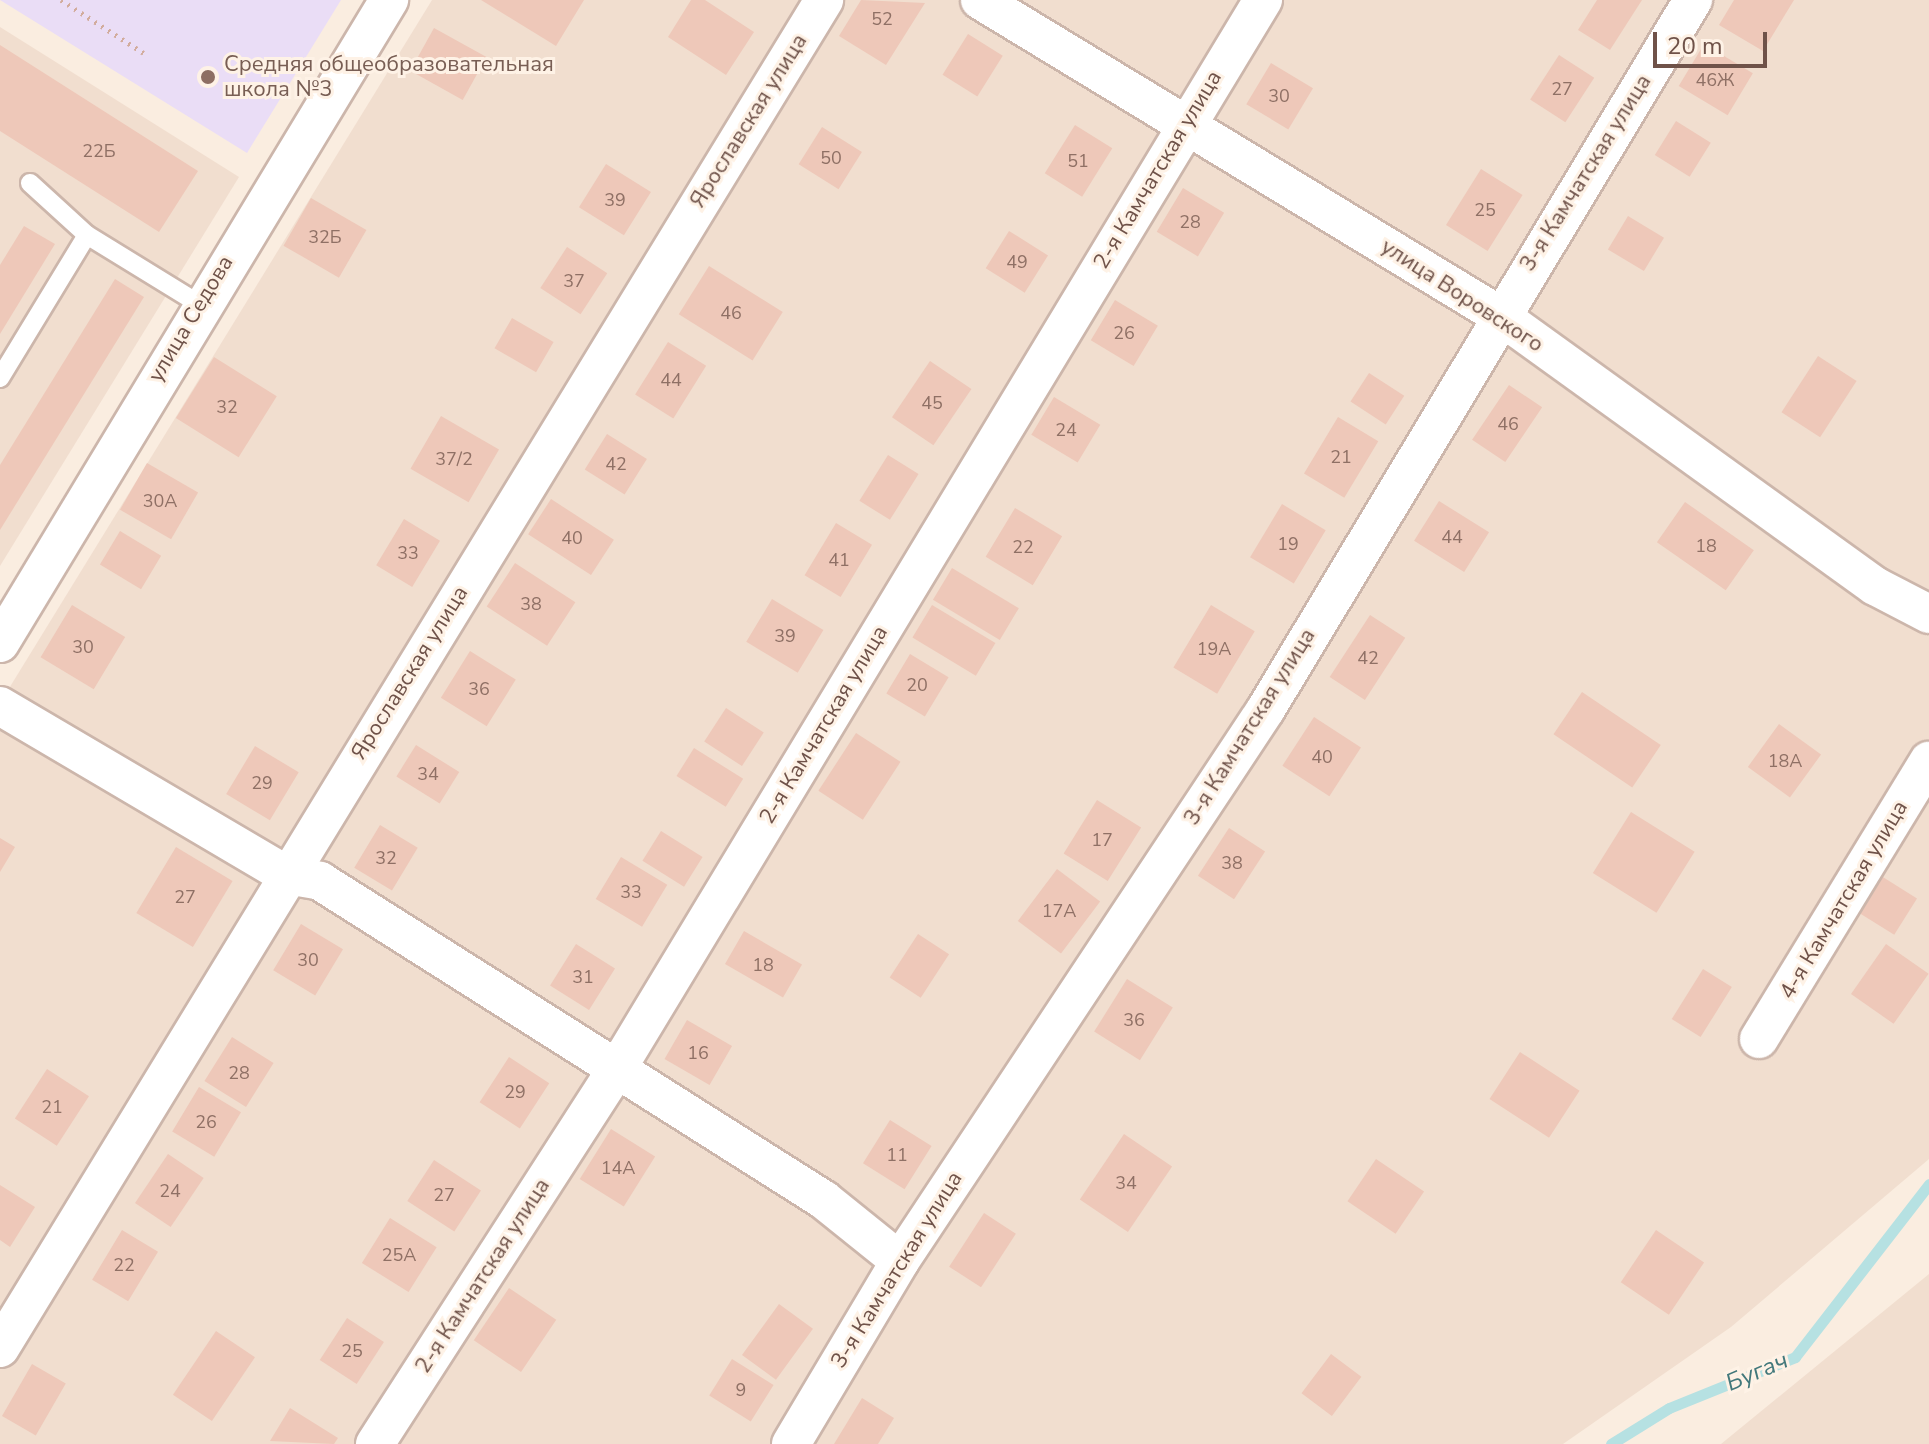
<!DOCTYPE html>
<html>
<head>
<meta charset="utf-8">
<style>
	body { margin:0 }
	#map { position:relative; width:1929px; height:1444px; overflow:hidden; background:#faede0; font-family:"Nunito Sans",sans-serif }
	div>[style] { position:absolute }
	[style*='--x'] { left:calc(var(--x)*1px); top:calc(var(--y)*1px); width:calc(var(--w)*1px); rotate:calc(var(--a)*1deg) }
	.residential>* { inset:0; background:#f1decf }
	.education>* { inset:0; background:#eaddf6 }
	.stream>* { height:11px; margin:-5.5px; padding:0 5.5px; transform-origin:5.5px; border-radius:5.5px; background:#b6e1e2 }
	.building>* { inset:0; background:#eec8b9; transform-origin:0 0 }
	.path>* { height:5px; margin-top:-2.5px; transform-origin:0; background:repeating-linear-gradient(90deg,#d2ac9d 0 2px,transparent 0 8px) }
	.roads { filter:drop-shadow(2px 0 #ccb6ab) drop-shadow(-2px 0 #ccb6ab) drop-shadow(0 2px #ccb6ab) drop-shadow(0 -2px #ccb6ab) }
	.service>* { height:18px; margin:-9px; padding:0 9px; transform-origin:9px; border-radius:9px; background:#fff }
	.minor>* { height:38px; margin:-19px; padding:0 19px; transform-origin:19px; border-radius:19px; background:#fff }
	.dots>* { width:22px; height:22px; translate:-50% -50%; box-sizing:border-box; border:4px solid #fef2e6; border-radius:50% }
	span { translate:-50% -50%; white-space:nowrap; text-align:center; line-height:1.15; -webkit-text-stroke:6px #fef2e6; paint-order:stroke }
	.number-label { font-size:18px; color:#8f7065 }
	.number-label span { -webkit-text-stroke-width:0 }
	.education-label { font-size:22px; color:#785e54 }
	.left { translate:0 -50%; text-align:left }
	.street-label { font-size:22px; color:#6f5249 }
	.water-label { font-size:24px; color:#42787b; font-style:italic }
	.scale { position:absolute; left:1653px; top:32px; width:114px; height:36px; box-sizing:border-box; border:4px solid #6f5249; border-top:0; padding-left:10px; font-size:24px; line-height:28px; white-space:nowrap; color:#6f5249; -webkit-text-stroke:6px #fef2e6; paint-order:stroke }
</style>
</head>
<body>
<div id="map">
	<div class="residential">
		<i style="clip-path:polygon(432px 0,1929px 0,1929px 1159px,1731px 1327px,1563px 1444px,0 1444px,0 703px)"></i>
		<i style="clip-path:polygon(0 27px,239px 177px,0 566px)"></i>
		<i style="clip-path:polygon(1929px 1274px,1929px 1444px,1721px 1444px)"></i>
	</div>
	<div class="education">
		<i style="clip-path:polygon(0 0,341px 0,247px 153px)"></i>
	</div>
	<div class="stream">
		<i style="--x:1611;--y:1444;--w:68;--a:-31.8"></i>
		<i style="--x:1669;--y:1408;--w:136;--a:-22"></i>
		<i style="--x:1795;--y:1357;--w:219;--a:-52.2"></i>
	</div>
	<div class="building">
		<i style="clip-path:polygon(481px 0,584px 0,556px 46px)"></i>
		<i style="clip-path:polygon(691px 0,705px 0,754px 32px,726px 75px,668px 37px)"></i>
		<i style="clip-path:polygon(861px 0,925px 3px,886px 65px,839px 36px)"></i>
		<i style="clip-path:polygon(1597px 0,1642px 0,1610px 50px,1578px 30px)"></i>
		<i style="clip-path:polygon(1734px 0,1794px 0,1763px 51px,1719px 25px)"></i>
		<i style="left:434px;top:28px;width:60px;height:49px;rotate:29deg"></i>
		<i style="left:968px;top:34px;width:41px;height:48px;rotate:32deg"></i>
		<i style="left:1704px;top:44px;width:57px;height:49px;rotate:31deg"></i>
		<i style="clip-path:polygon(0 45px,198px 171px,159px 232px,0 131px)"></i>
		<i style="left:1559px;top:55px;width:42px;height:53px;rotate:33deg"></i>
		<i style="left:1271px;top:63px;width:49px;height:48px;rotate:31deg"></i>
		<i style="left:1676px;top:121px;width:41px;height:40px;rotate:32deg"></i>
		<i style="left:1075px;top:125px;width:44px;height:57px;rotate:32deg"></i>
		<i style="left:822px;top:127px;width:47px;height:44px;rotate:32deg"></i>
		<i style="left:606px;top:164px;width:53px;height:51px;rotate:32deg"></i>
		<i style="left:1481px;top:169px;width:49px;height:66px;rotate:32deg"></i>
		<i style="left:1183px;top:188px;width:48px;height:51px;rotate:31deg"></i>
		<i style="left:311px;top:198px;width:64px;height:55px;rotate:30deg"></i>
		<i style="left:1628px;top:216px;width:42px;height:39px;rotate:31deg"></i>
		<i style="clip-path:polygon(24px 226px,55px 244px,0 334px,0 265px)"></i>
		<i style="left:1009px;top:231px;width:46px;height:44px;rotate:32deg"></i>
		<i style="left:567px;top:247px;width:48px;height:49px;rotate:33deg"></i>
		<i style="left:709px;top:266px;width:87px;height:57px;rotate:32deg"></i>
		<i style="clip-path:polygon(115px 279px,144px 297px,0 530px,0 465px)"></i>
		<i style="left:1115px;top:300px;width:50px;height:47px;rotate:31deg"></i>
		<i style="left:512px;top:318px;width:48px;height:35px;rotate:30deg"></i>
		<i style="left:668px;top:342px;width:45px;height:62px;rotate:32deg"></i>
		<i style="left:1818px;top:356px;width:46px;height:67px;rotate:33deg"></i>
		<i style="left:214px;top:357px;width:74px;height:72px;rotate:32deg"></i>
		<i style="left:930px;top:361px;width:50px;height:68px;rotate:34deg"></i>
		<i style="left:1369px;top:373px;width:42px;height:34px;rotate:33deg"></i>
		<i style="left:1509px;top:385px;width:40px;height:66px;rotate:34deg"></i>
		<i style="left:1054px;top:397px;width:54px;height:44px;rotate:31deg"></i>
		<i style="left:441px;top:416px;width:67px;height:61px;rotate:30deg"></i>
		<i style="left:1338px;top:417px;width:47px;height:66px;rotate:31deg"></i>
		<i style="left:607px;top:434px;width:47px;height:42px;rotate:32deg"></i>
		<i style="left:888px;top:455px;width:36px;height:54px;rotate:32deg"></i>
		<i style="left:147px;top:463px;width:59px;height:54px;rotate:30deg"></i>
		<i style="left:551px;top:499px;width:75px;height:42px;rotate:33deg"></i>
		<i style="left:1439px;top:501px;width:59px;height:47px;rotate:32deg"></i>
		<i style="left:1685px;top:502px;width:84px;height:49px;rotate:35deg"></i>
		<i style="left:1282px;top:504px;width:51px;height:62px;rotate:31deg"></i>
		<i style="left:1015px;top:508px;width:55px;height:57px;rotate:31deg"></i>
		<i style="left:404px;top:519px;width:42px;height:54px;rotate:31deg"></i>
		<i style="left:836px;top:523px;width:42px;height:61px;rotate:31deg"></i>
		<i style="left:120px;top:531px;width:48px;height:39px;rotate:31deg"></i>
		<i style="left:515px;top:563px;width:72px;height:52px;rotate:33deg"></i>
		<i style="left:952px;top:568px;width:78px;height:37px;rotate:31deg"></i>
		<i style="left:772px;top:599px;width:60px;height:50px;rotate:31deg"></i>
		<i style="left:72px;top:605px;width:62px;height:61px;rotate:31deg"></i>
		<i style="left:932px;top:605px;width:74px;height:38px;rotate:31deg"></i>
		<i style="left:1211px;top:605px;width:51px;height:73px;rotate:31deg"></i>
		<i style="left:1370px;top:615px;width:42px;height:74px;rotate:33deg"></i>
		<i style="left:470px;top:651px;width:54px;height:55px;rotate:32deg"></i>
		<i style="left:910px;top:654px;width:45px;height:46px;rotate:31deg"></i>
		<i style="left:1582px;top:692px;width:95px;height:51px;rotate:34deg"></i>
		<i style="left:726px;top:708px;width:45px;height:40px;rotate:33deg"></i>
		<i style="left:1314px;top:717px;width:56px;height:58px;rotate:33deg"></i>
		<i style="left:1779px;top:724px;width:52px;height:53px;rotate:36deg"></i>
		<i style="left:856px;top:733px;width:53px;height:69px;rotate:33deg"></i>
		<i style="left:416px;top:745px;width:51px;height:37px;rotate:32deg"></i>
		<i style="left:255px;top:746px;width:51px;height:56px;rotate:31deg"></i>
		<i style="left:694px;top:748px;width:58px;height:33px;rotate:32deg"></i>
		<i style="left:1097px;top:800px;width:52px;height:63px;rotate:32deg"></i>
		<i style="left:1631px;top:812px;width:75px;height:72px;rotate:32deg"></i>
		<i style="left:380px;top:825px;width:44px;height:50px;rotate:31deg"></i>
		<i style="left:1229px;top:828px;width:43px;height:57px;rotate:33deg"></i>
		<i style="left:661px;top:831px;width:49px;height:35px;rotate:32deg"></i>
		<i style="clip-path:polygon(0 838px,15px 847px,0 872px)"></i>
		<i style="left:176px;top:847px;width:66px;height:77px;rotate:31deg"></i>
		<i style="left:621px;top:857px;width:54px;height:49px;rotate:31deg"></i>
		<i style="left:1057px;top:869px;width:54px;height:65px;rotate:37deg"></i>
		<i style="left:1878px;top:874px;width:46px;height:43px;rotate:32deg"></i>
		<i style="left:301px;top:924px;width:49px;height:54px;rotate:31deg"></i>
		<i style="left:744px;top:931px;width:67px;height:38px;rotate:30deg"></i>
		<i style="left:918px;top:934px;width:37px;height:52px;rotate:33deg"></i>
		<i style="left:576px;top:944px;width:46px;height:49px;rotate:32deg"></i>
		<i style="left:1886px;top:944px;width:52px;height:61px;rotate:35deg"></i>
		<i style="left:1703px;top:969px;width:34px;height:59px;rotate:32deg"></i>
		<i style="left:1127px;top:979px;width:54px;height:62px;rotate:32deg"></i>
		<i style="left:687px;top:1020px;width:52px;height:45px;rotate:30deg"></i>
		<i style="left:232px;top:1037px;width:49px;height:52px;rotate:32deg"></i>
		<i style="left:1520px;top:1052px;width:71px;height:56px;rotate:33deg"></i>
		<i style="left:509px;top:1057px;width:48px;height:54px;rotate:33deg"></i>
		<i style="left:47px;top:1069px;width:50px;height:59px;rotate:33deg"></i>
		<i style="left:199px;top:1087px;width:49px;height:52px;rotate:31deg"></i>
		<i style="left:890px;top:1120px;width:49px;height:51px;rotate:32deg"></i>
		<i style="left:611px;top:1129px;width:52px;height:59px;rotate:32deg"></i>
		<i style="left:1124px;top:1134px;width:58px;height:79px;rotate:34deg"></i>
		<i style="left:168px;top:1154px;width:43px;height:59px;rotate:34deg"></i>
		<i style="left:1376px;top:1159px;width:58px;height:51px;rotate:34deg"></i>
		<i style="left:434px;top:1160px;width:56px;height:49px;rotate:33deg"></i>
		<i style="clip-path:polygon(0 1185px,35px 1207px,10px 1247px,0 1240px)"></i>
		<i style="left:984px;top:1213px;width:38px;height:64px;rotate:33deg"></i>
		<i style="left:390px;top:1218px;width:55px;height:53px;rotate:32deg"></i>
		<i style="left:122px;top:1230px;width:42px;height:58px;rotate:31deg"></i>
		<i style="left:1656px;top:1230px;width:58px;height:63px;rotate:34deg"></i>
		<i style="left:509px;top:1288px;width:57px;height:63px;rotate:34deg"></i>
		<i style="left:779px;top:1304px;width:42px;height:63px;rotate:36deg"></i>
		<i style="left:347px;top:1318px;width:44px;height:50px;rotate:33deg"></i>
		<i style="left:216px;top:1331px;width:47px;height:77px;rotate:34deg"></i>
		<i style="left:1331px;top:1354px;width:38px;height:49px;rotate:37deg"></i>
		<i style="left:732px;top:1359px;width:49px;height:43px;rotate:32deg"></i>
		<i style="left:32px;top:1364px;width:39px;height:60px;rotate:30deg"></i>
		<i style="clip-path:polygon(862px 1398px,894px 1418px,878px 1444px,834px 1444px)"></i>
		<i style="clip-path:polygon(290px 1408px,338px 1438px,334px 1444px,270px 1441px)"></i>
	</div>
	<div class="path">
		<i style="--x:61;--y:0;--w:98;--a:32.6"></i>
	</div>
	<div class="roads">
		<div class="service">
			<i style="--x:30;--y:183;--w:77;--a:42.4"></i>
			<i style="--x:87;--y:235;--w:132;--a:31.6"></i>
			<i style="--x:0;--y:378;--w:167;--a:-58.7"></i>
		</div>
		<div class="minor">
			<i style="--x:980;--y:0;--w:607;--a:31.26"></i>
			<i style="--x:1499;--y:315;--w:463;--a:35.8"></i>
			<i style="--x:1875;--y:586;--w:61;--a:27.4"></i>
			<i style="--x:0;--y:643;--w:752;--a:-58.83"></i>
			<i style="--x:0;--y:706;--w:333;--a:30.5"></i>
			<i style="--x:287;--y:875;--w:34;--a:10"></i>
			<i style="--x:320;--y:881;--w:596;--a:32.33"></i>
			<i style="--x:824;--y:1200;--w:97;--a:38.8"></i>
			<i style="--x:1759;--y:1039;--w:326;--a:-58.6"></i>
			<i style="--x:0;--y:1348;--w:1580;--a:-58.56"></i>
			<i style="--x:375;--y:1444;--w:449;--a:-57.2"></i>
			<i style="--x:618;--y:1067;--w:1247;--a:-58.85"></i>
			<i style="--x:791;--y:1444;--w:213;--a:-59.2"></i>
			<i style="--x:900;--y:1261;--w:662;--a:-56.45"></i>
			<i style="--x:1266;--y:709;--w:828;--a:-58.94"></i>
		</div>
	</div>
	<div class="dots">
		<i style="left:208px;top:77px;background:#8d6e63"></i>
	</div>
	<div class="number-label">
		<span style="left:882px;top:19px">52</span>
		<span style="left:1715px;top:80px">46Ж</span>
		<span style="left:1562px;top:89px">27</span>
		<span style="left:1279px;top:96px">30</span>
		<span style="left:99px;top:151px">22Б</span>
		<span style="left:831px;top:158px">50</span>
		<span style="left:1078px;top:161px">51</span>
		<span style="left:615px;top:200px">39</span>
		<span style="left:1485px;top:210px">25</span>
		<span style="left:1190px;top:222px">28</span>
		<span style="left:325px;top:237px">32Б</span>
		<span style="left:1017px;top:262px">49</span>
		<span style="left:574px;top:281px">37</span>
		<span style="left:731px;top:313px">46</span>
		<span style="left:1124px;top:333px">26</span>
		<span style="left:671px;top:380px">44</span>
		<span style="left:932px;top:403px">45</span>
		<span style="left:227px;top:407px">32</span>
		<span style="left:1508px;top:424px">46</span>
		<span style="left:1066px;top:430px">24</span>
		<span style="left:1341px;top:457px">21</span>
		<span style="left:454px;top:459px">37/2</span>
		<span style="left:616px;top:464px">42</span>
		<span style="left:160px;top:501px">30А</span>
		<span style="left:1452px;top:537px">44</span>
		<span style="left:572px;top:538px">40</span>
		<span style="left:1288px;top:544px">19</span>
		<span style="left:1706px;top:546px">18</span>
		<span style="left:1023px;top:547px">22</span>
		<span style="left:408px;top:553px">33</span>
		<span style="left:839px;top:560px">41</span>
		<span style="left:531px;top:604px">38</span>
		<span style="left:785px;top:636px">39</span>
		<span style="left:83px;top:647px">30</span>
		<span style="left:1214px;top:649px">19А</span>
		<span style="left:1368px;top:658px">42</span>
		<span style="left:917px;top:685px">20</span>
		<span style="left:479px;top:689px">36</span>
		<span style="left:1322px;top:757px">40</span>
		<span style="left:1785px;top:761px">18А</span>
		<span style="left:428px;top:774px">34</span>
		<span style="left:262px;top:783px">29</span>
		<span style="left:1102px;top:840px">17</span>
		<span style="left:386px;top:858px">32</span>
		<span style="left:1232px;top:863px">38</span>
		<span style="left:631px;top:892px">33</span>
		<span style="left:185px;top:897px">27</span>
		<span style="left:1059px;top:911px">17А</span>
		<span style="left:308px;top:960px">30</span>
		<span style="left:763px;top:965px">18</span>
		<span style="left:583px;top:977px">31</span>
		<span style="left:1134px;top:1020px">36</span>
		<span style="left:698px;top:1053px">16</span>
		<span style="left:239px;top:1073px">28</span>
		<span style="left:515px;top:1092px">29</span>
		<span style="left:52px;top:1107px">21</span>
		<span style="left:206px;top:1122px">26</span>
		<span style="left:897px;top:1155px">11</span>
		<span style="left:618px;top:1168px">14А</span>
		<span style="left:1126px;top:1183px">34</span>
		<span style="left:170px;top:1191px">24</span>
		<span style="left:444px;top:1195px">27</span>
		<span style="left:399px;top:1255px">25А</span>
		<span style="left:124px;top:1265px">22</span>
		<span style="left:352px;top:1351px">25</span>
		<span style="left:741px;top:1390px">9</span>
	</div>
	<div class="education-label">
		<span class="left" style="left:224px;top:77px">Средняя общеобразовательная<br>школа №3</span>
	</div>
	<div class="street-label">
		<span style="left:749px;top:121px;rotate:-58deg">Ярославская улица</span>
		<span style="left:1158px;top:170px;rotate:-59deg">2-я Камчатская улица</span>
		<span style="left:1586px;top:173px;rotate:-58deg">3-я Камчатская улица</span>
		<span style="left:1462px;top:296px;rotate:33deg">улица Воровского</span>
		<span style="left:191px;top:319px;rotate:-59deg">улица Седова</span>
		<span style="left:410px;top:673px;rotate:-58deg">Ярославская улица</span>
		<span style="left:824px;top:725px;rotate:-59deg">2-я Камчатская улица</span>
		<span style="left:1250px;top:727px;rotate:-58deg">3-я Камчатская улица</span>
		<span style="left:1844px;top:900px;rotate:-59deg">4-я Камчатская улица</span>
		<span style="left:897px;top:1270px;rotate:-58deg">3-я Камчатская улица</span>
		<span style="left:483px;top:1276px;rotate:-57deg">2-я Камчатская улица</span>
	</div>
	<div class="water-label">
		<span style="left:1757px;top:1372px;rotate:-23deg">Бугач</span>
	</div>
	<div class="scale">20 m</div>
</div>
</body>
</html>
